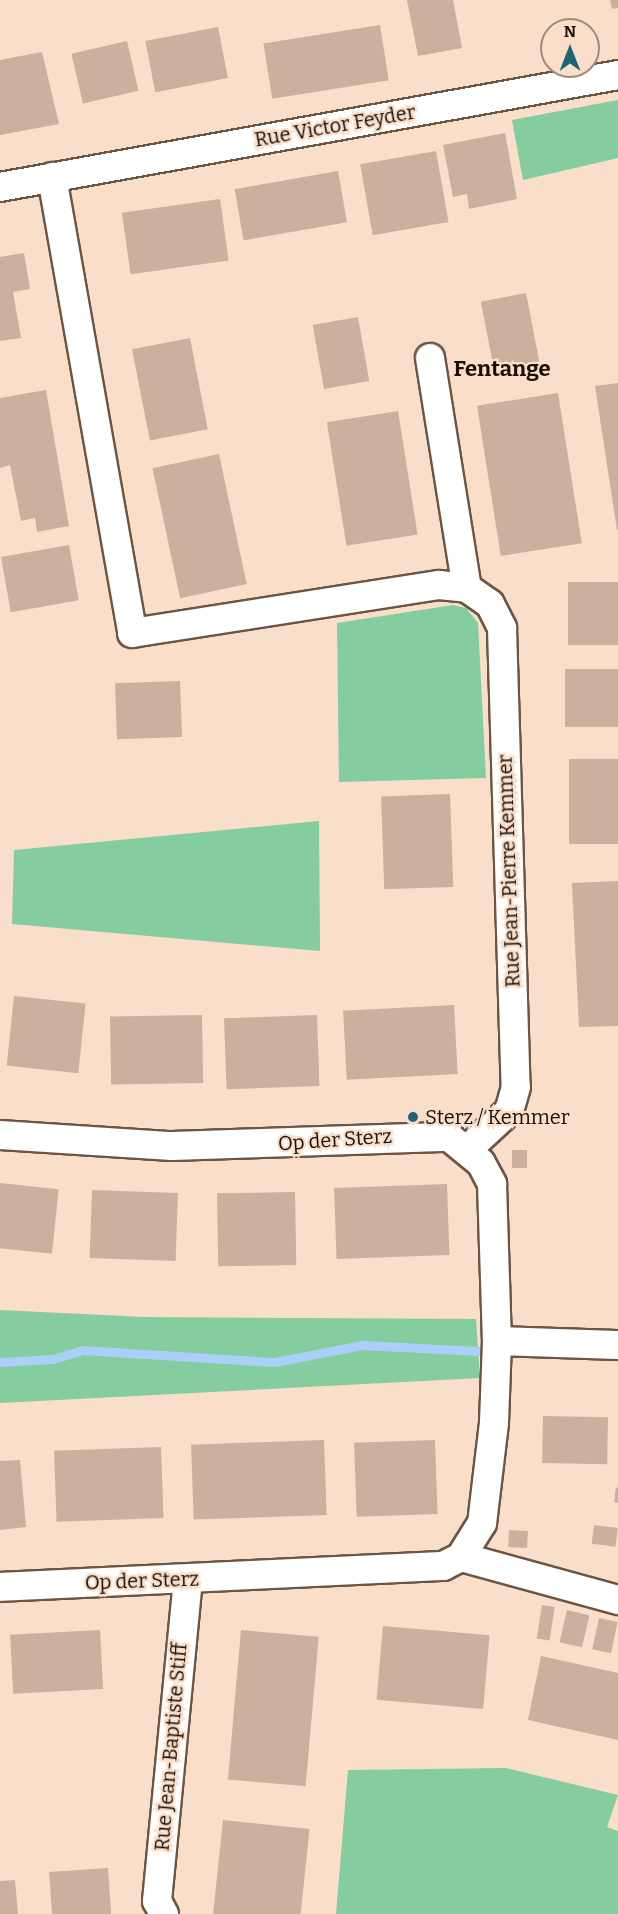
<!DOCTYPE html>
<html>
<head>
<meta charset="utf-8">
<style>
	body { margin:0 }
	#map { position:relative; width:618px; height:1914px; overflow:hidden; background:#f9deca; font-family:Bitter,serif }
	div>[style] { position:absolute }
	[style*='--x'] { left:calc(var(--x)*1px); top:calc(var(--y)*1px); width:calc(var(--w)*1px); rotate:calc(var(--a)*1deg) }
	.green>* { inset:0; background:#85cd9e }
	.stream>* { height:9px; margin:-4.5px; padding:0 4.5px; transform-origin:4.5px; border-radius:4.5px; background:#aad0f9 }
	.building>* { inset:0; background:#cab09d; transform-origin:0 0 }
	.roads { filter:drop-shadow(2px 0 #6d5544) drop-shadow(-2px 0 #6d5544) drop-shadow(0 2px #6d5544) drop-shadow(0 -2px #6d5544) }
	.street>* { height:28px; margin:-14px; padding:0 14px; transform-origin:14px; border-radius:14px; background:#fff }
	.dots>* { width:16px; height:16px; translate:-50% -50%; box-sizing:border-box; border:3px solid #f9deca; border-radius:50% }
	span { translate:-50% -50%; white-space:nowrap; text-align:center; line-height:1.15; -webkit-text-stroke:4.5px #f9deca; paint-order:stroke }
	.street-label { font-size:20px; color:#180f08 }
	.poi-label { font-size:20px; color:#180f08 }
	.left { translate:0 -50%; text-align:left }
	.quarter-label { font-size:22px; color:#180f08; font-weight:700 }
	.north { position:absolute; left:540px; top:18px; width:60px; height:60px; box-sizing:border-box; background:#f9deca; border:2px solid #9f8b7c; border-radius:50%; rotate:0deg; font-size:16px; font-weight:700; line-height:24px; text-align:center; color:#180f08 }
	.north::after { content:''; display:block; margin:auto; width:21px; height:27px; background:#1e6574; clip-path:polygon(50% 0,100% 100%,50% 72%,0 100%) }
</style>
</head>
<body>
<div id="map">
	<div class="green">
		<i style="clip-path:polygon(618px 100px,618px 158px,523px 180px,512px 120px)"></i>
		<i style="clip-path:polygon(453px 605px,466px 608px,478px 623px,486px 778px,339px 782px,337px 623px)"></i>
		<i style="clip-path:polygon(319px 821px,320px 951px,12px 924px,14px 850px)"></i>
		<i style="clip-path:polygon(0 1310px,144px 1317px,476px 1319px,480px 1378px,0 1403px)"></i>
		<i style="clip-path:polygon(506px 1768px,618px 1795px,607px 1827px,618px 1831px,618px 1914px,336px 1914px,348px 1770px)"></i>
	</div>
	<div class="stream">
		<i style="--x:0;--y:1362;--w:53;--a:-3.2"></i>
		<i style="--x:53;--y:1359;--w:30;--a:-17"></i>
		<i style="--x:82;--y:1350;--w:193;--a:3.6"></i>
		<i style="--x:275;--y:1362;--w:89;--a:-11.1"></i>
		<i style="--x:362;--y:1345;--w:116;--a:3"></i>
	</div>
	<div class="building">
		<i style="clip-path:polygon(407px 0,453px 0,462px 48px,418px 56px)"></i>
		<i style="clip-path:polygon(610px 0,618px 0,618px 8px,612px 9px)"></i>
		<i style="left:380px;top:25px;width:56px;height:118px;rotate:81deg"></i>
		<i style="left:218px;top:27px;width:52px;height:74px;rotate:79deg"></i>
		<i style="left:127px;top:41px;width:51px;height:57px;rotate:77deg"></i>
		<i style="clip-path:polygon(42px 52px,59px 124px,0 135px,0 60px)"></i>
		<i style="clip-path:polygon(505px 133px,517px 199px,469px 209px,467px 194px,453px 197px,443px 145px)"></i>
		<i style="left:436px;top:151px;width:72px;height:77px;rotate:80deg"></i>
		<i style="left:338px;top:171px;width:52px;height:105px;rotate:80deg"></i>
		<i style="left:220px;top:199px;width:62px;height:99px;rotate:82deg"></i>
		<i style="clip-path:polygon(24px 253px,30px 289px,13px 292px,21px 338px,0 341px,0 257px)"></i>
		<i style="left:526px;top:293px;width:70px;height:46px;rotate:79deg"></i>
		<i style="left:358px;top:317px;width:65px;height:46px;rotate:80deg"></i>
		<i style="left:190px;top:338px;width:93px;height:59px;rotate:79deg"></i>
		<i style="clip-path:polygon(618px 383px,618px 530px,617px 530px,595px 386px)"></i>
		<i style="clip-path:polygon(46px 390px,69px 526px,37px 532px,35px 518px,21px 521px,10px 465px,0 468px,0 398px)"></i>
		<i style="left:558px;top:393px;width:152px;height:82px;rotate:81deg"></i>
		<i style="left:398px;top:411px;width:125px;height:72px;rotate:81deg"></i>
		<i style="left:219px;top:454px;width:133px;height:68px;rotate:78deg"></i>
		<i style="left:69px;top:545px;width:56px;height:69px;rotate:80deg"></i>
		<i style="left:568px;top:582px;width:50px;height:63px"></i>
		<i style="left:618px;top:669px;width:58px;height:53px;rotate:90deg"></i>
		<i style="left:180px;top:681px;width:56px;height:65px;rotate:88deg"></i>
		<i style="left:618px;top:759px;width:85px;height:49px;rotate:90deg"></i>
		<i style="left:450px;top:794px;width:93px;height:69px;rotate:88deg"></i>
		<i style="clip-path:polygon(618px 881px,618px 1026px,579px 1027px,572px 883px)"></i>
		<i style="left:14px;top:996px;width:72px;height:70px;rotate:6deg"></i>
		<i style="left:454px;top:1005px;width:69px;height:111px;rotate:87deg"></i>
		<i style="left:202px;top:1015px;width:68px;height:92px;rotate:89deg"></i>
		<i style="left:317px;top:1015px;width:71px;height:93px;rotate:88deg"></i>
		<i style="left:512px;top:1150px;width:15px;height:18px"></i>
		<i style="left:0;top:1183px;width:59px;height:65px;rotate:6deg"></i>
		<i style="left:447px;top:1184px;width:71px;height:113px;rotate:88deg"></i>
		<i style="left:92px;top:1190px;width:86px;height:68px;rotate:2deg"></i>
		<i style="left:295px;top:1192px;width:73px;height:78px;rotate:89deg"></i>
		<i style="left:543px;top:1416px;width:65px;height:47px;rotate:1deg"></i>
		<i style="left:324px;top:1440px;width:75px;height:133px;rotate:88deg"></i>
		<i style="left:435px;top:1440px;width:74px;height:81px;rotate:88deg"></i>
		<i style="left:161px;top:1447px;width:71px;height:107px;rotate:88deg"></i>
		<i style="clip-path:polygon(20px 1460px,26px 1527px,0 1530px,0 1461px)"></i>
		<i style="clip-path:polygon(616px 1487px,618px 1488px,618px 1503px,614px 1502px)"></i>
		<i style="left:594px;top:1525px;width:24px;height:19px;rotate:7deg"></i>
		<i style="left:509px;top:1530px;width:19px;height:17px;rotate:3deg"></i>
		<i style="left:542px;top:1605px;width:13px;height:34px;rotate:9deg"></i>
		<i style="left:567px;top:1610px;width:23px;height:33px;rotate:13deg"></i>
		<i style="left:599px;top:1618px;width:19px;height:32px;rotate:12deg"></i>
		<i style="left:383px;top:1626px;width:107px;height:74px;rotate:5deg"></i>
		<i style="left:100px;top:1630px;width:59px;height:90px;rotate:87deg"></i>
		<i style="left:241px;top:1630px;width:78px;height:150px;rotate:5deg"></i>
		<i style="clip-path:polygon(541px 1656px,618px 1673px,618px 1740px,528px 1720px)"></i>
		<i style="left:223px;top:1820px;width:87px;height:95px;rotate:6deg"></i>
		<i style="left:108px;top:1868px;width:46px;height:59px;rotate:86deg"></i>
		<i style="clip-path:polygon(15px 1880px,18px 1914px,0 1914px,0 1881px)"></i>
	</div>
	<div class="roads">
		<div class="street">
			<i style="--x:52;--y:177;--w:463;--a:80"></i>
			<i style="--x:132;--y:633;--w:311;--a:-8.9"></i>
			<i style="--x:439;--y:585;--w:28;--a:6"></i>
			<i style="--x:467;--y:588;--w:28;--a:35"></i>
			<i style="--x:490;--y:604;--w:27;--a:63"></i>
			<i style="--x:502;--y:628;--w:459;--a:88.3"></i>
			<i style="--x:516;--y:1087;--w:25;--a:106"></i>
			<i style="--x:509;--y:1111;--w:56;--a:137.2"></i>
			<i style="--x:0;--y:187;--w:628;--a:-10.27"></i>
			<i style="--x:430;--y:358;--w:233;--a:80.9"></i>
			<i style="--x:0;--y:1135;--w:172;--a:3.7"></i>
			<i style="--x:172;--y:1146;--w:277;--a:-1.9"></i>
			<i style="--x:449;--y:1137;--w:41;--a:39.1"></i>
			<i style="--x:481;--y:1163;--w:24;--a:62"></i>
			<i style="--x:492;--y:1184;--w:157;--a:88.2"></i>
			<i style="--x:497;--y:1341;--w:82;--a:92.1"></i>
			<i style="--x:494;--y:1423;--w:101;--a:96.8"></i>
			<i style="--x:482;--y:1523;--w:40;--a:122"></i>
			<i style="--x:461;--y:1557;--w:20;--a:153"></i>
			<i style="--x:443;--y:1566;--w:443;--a:177.3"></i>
			<i style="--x:497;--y:1341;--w:121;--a:1.9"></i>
			<i style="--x:461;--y:1557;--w:163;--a:15.3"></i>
			<i style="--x:164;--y:1914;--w:15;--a:-118"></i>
			<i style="--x:157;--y:1901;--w:323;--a:-84.5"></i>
		</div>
	</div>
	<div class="dots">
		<i style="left:413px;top:1117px;background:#1e6574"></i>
	</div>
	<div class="street-label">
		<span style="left:335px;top:126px;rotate:-10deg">Rue Victor Feyder</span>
		<span style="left:509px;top:871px;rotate:-92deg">Rue Jean-Pierre Kemmer</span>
		<span style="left:335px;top:1140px;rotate:-4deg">Op der Sterz</span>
		<span style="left:142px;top:1581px;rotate:-2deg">Op der Sterz</span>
		<span style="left:171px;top:1747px;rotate:-85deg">Rue Jean-Baptiste Stiff</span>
	</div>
	<div class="poi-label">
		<span class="left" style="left:425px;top:1117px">Sterz / Kemmer</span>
	</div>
	<div class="quarter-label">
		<span style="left:502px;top:369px">Fentange</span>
	</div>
	<div class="north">N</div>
</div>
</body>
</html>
